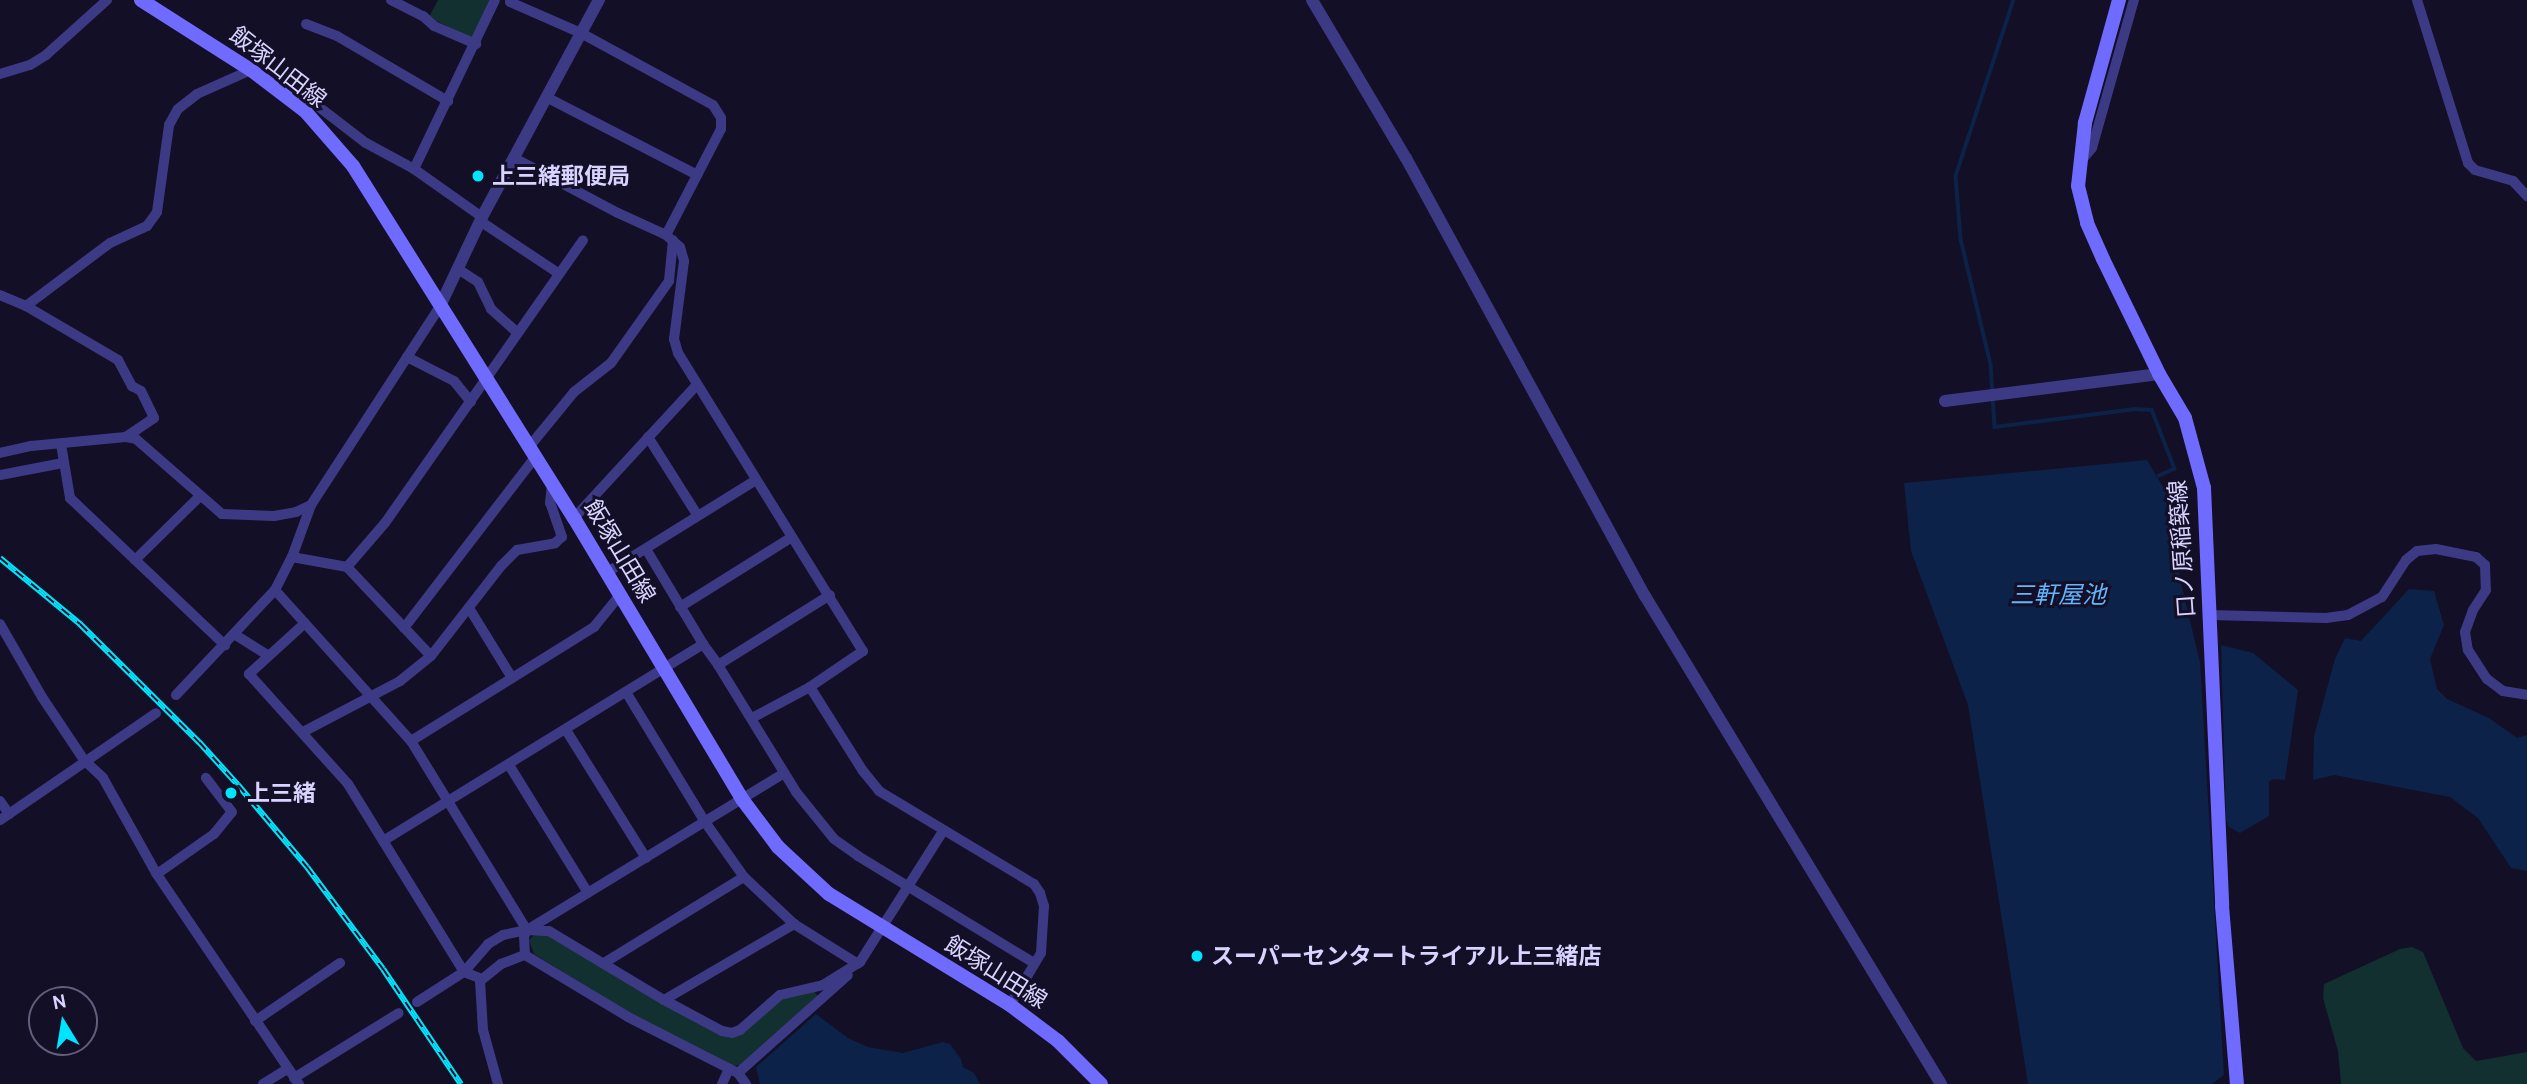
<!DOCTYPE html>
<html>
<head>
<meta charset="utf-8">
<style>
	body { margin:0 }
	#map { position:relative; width:2527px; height:1084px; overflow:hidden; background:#130f26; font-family:Cabin,"Noto Sans JP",sans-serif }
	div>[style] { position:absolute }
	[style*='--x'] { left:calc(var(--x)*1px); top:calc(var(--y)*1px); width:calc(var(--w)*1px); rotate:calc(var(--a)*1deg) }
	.green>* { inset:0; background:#12302f }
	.water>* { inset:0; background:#0c2248 }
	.stream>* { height:3.5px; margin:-1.75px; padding:0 1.75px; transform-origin:1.75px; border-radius:1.75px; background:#0c2248 }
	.minor>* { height:10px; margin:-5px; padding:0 5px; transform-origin:5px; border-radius:5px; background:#3d3a85 }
	.tertiary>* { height:12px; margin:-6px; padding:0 6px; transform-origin:6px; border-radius:6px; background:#3d3a85 }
	.secondary>* { height:14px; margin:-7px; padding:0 7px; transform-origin:7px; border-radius:7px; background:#6f6bff }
	.rail>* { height:6px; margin-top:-3px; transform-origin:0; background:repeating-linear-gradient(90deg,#130f26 0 10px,#00e5ff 0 20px); box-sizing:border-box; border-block:2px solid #00e5ff }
	.dots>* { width:19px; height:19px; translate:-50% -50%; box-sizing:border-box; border:4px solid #130f26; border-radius:50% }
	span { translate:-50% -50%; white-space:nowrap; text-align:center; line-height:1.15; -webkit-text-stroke:6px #130f26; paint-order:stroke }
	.street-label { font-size:23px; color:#d9d4ff }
	.poi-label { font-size:23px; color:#d9d4ff; font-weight:700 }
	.left { translate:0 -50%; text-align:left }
	.water-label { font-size:24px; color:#62b6ff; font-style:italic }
	.north { position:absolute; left:28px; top:986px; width:70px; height:70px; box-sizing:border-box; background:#130f26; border:2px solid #625e7d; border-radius:50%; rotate:349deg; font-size:19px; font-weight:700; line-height:28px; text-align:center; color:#d9d4ff }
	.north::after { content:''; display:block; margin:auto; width:24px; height:32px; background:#00e5ff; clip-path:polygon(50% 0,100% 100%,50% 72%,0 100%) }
</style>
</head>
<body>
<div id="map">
	<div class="green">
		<i style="clip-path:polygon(438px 0,493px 0,474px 40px,429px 17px)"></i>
		<i style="clip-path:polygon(535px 934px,546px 934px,730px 1038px,738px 1035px,780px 999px,814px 991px,818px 996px,741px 1065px,732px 1066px,629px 1013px,534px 954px,529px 940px)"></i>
		<i style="clip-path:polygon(2412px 947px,2423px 952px,2463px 1048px,2476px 1061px,2527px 1052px,2527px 1084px,2341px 1084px,2338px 1051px,2323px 998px,2324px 984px,2400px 949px)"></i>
	</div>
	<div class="water">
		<i style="clip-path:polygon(2147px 460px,2175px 507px,2190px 508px,2177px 546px,2179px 575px,2200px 662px,2224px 1075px,2212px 1084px,2028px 1084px,1968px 705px,1911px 551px,1904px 483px)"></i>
		<i style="clip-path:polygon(2409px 589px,2434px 591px,2444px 625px,2430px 659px,2437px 689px,2447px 699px,2489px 718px,2517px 738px,2527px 735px,2527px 871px,2511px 868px,2478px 818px,2450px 797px,2334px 775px,2313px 780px,2314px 736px,2335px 659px,2345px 638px,2361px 641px)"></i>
		<i style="clip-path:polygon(2221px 645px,2253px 653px,2298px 690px,2285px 780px,2273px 779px,2269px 782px,2269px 816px,2240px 833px,2229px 827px,2226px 819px)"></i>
		<i style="clip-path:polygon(816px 1014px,848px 1038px,868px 1047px,903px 1053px,943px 1042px,950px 1044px,961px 1059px,963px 1067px,974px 1073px,980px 1084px,760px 1084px,756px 1067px)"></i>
	</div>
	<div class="stream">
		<i style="--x:2014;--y:0;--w:185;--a:108.2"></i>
		<i style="--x:1956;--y:176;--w:63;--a:85.5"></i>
		<i style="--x:1961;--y:239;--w:130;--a:76.6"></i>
		<i style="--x:1991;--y:365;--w:62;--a:86.3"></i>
		<i style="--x:1995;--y:427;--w:141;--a:-7.3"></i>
		<i style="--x:2135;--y:409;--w:17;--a:3"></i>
		<i style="--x:2152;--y:410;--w:63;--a:68.7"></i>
		<i style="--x:2175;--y:469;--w:17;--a:156"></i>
	</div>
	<div class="minor">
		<i style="--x:391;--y:0;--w:36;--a:27"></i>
		<i style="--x:423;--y:16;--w:15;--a:42"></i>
		<i style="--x:434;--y:26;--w:46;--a:23.2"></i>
		<i style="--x:511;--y:0;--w:2;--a:117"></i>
		<i style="--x:510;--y:2;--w:77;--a:23.6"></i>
		<i style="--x:581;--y:33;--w:150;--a:28.6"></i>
		<i style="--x:713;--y:105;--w:15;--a:58"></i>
		<i style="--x:721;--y:118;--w:11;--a:90"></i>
		<i style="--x:721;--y:129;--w:119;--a:117.4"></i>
		<i style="--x:2417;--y:0;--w:171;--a:72.6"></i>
		<i style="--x:2468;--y:163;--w:10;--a:45"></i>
		<i style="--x:2475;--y:170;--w:40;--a:16"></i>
		<i style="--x:2513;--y:181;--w:21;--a:47"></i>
		<i style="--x:306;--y:24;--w:33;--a:21"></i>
		<i style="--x:337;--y:36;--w:129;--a:30.4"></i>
		<i style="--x:0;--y:74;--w:31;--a:-17"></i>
		<i style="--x:30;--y:65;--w:19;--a:-32"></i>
		<i style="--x:46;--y:55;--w:82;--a:-42"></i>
		<i style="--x:548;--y:98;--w:168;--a:27.3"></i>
		<i style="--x:319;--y:107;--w:59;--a:37.5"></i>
		<i style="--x:366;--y:143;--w:55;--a:28.4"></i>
		<i style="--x:516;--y:159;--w:115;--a:27.9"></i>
		<i style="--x:618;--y:213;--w:53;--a:24.6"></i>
		<i style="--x:666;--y:235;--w:18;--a:41"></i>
		<i style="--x:680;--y:247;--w:15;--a:74"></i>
		<i style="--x:684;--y:261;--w:79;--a:97.3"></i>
		<i style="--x:674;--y:339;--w:15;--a:74"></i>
		<i style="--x:678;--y:353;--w:351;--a:58.2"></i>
		<i style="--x:863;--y:651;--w:64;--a:145.8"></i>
		<i style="--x:810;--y:687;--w:99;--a:57.8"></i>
		<i style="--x:863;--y:771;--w:26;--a:51"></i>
		<i style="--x:879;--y:791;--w:181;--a:31"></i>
		<i style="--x:1034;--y:884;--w:11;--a:56"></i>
		<i style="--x:1040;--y:893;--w:14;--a:73"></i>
		<i style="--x:1044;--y:906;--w:47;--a:93.7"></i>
		<i style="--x:1041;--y:953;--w:61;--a:120.8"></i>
		<i style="--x:2081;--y:161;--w:17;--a:-50"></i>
		<i style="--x:2092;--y:148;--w:154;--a:-74.2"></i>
		<i style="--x:482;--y:217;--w:83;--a:-144.8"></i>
		<i style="--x:414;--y:169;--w:187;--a:-64.4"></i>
		<i style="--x:480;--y:221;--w:94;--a:33.7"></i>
		<i style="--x:458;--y:269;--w:24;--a:33"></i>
		<i style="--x:478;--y:282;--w:30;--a:64"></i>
		<i style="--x:491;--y:309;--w:36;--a:42"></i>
		<i style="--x:0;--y:295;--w:28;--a:23"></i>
		<i style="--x:26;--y:306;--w:107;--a:30.4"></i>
		<i style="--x:118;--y:360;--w:30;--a:62"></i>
		<i style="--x:132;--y:386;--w:10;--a:29"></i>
		<i style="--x:141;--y:391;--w:30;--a:64"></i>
		<i style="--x:154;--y:418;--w:34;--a:146"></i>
		<i style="--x:26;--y:306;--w:105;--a:-36.9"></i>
		<i style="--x:110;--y:243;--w:41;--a:-24.7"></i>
		<i style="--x:147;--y:226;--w:17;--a:-54"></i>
		<i style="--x:157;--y:212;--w:88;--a:-82.1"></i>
		<i style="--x:169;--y:125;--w:18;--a:-61"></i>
		<i style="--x:178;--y:109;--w:24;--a:-38"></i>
		<i style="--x:197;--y:94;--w:59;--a:-24"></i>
		<i style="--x:407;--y:357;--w:53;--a:27.1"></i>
		<i style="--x:454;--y:381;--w:27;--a:51"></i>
		<i style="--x:648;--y:437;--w:93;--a:57.7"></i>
		<i style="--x:61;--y:444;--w:55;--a:80.5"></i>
		<i style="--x:70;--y:498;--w:214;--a:43.5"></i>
		<i style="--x:529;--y:447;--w:71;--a:-50.7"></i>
		<i style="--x:574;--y:392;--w:47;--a:-38.1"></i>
		<i style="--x:611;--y:363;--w:100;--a:-54.7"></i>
		<i style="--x:669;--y:281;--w:41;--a:-84.4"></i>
		<i style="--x:0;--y:453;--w:32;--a:-13"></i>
		<i style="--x:31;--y:446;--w:95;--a:-5.4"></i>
		<i style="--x:126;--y:437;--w:10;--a:11"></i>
		<i style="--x:136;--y:439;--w:114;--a:41.1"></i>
		<i style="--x:222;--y:514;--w:52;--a:2.2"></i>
		<i style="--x:274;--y:516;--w:22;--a:-10"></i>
		<i style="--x:296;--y:512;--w:17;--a:-25"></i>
		<i style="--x:0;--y:475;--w:64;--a:-10.8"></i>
		<i style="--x:574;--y:518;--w:180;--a:-47.3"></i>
		<i style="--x:646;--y:549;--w:111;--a:59"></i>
		<i style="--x:292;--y:557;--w:56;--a:10.3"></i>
		<i style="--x:347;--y:567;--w:122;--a:46.7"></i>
		<i style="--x:135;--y:560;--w:90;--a:-44.5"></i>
		<i style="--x:347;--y:567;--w:58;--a:-49.2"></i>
		<i style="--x:385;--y:523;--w:345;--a:-55"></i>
		<i style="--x:606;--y:573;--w:176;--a:-31.8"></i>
		<i style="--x:275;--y:590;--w:203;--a:48"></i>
		<i style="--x:411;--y:741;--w:222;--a:58.5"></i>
		<i style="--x:680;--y:607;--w:132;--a:-32"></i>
		<i style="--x:469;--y:608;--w:82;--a:58.4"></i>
		<i style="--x:2210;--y:615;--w:116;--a:1.5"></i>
		<i style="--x:2326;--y:618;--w:22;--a:-8"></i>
		<i style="--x:2348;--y:615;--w:38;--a:-28"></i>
		<i style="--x:2382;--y:597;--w:44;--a:-57"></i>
		<i style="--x:2406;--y:560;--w:14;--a:-39"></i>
		<i style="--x:2417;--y:551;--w:19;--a:-6"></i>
		<i style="--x:2436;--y:549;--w:41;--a:11.3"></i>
		<i style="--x:2476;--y:557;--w:12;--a:42"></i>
		<i style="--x:2485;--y:565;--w:25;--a:88"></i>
		<i style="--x:2486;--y:590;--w:24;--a:123"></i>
		<i style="--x:2473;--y:610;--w:23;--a:110"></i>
		<i style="--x:2465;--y:632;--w:18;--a:81"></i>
		<i style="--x:2468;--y:650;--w:35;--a:57"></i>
		<i style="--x:2487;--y:679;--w:20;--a:37"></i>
		<i style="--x:2503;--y:691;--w:24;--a:9"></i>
		<i style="--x:305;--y:623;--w:76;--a:137.7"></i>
		<i style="--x:249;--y:674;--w:148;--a:48"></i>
		<i style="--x:348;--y:784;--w:221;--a:58.3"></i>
		<i style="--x:464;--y:972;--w:19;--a:21"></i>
		<i style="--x:0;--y:624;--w:84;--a:60.1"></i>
		<i style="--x:42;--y:697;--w:76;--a:56.3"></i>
		<i style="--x:84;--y:760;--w:26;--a:43"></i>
		<i style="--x:103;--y:778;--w:109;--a:60.8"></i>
		<i style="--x:156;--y:873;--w:255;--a:55.9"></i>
		<i style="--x:404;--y:628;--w:215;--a:-52.5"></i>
		<i style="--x:234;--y:634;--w:41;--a:32.2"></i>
		<i style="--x:718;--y:665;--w:149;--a:58.4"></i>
		<i style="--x:796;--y:792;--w:60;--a:51"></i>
		<i style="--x:834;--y:839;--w:29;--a:35"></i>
		<i style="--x:858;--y:856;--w:206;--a:31.3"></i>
		<i style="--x:626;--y:692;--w:152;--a:58.7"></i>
		<i style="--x:705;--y:822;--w:67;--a:54.7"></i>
		<i style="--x:744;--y:877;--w:69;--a:43.2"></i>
		<i style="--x:794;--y:924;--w:75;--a:32"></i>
		<i style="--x:176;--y:695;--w:144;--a:-46.7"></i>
		<i style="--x:275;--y:590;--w:37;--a:-63"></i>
		<i style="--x:292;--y:557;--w:55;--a:-69.9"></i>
		<i style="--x:311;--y:505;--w:237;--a:-57"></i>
		<i style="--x:752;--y:718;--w:66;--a:-28.1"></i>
		<i style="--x:566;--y:730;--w:151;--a:58"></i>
		<i style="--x:303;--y:732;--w:110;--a:-27.7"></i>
		<i style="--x:400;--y:681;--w:40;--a:-39"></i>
		<i style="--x:431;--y:656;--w:114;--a:-52.1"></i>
		<i style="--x:501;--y:566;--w:23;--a:-45"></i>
		<i style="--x:517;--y:550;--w:39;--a:-10"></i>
		<i style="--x:555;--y:543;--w:9;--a:-41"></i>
		<i style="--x:562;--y:537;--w:36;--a:-109"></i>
		<i style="--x:550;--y:503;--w:20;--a:-84"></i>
		<i style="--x:411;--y:741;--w:216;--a:-31.9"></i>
		<i style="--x:594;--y:627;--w:41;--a:-50.9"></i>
		<i style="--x:509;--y:765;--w:150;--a:58.3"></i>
		<i style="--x:0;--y:801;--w:16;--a:55"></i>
		<i style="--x:0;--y:820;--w:189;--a:-34.4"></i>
		<i style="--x:383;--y:841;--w:376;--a:-31.6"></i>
		<i style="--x:703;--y:644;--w:26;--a:54"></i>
		<i style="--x:718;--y:665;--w:132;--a:-32"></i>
		<i style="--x:157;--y:874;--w:70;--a:-35.1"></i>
		<i style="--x:214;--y:834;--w:28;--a:-51"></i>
		<i style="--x:232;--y:812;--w:43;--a:-127.4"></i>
		<i style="--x:525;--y:955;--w:18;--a:-93"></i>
		<i style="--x:524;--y:937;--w:8;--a:-67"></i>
		<i style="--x:527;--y:930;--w:301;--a:-31.4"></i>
		<i style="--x:604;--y:963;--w:164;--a:-31.6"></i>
		<i style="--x:664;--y:1000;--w:151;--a:-30.3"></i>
		<i style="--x:417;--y:1002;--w:56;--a:-32.6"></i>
		<i style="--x:464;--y:972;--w:37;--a:-49"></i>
		<i style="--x:488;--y:944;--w:17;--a:-31"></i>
		<i style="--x:503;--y:935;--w:25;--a:-12"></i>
		<i style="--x:527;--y:930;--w:22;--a:3"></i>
		<i style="--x:549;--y:931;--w:134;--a:31"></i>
		<i style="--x:664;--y:1000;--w:66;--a:28.1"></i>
		<i style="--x:722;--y:1031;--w:10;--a:11"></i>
		<i style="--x:732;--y:1033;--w:9;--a:-21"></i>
		<i style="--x:740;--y:1030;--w:53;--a:-41.2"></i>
		<i style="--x:780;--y:995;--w:44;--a:-13.1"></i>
		<i style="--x:823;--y:985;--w:44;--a:-31.9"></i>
		<i style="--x:860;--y:962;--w:155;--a:-57.6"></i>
		<i style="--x:255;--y:1021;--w:103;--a:-34.3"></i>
		<i style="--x:738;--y:1073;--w:147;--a:-41.7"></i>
		<i style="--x:294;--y:1078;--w:123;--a:-31.8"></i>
		<i style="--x:263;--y:1084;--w:28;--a:-32"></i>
		<i style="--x:498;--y:1084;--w:56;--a:-105.5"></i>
		<i style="--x:483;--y:1030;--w:49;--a:-93.5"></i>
		<i style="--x:480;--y:981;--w:27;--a:-39"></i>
		<i style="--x:501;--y:964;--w:26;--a:-21"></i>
		<i style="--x:525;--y:955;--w:120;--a:31"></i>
		<i style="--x:628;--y:1017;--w:123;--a:27"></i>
		<i style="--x:738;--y:1073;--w:14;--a:54"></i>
		<i style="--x:722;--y:1084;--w:17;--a:-65"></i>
	</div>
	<div class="tertiary">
		<i style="--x:1312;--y:0;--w:184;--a:59.3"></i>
		<i style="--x:1406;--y:158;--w:499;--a:61.4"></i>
		<i style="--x:1645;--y:596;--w:571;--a:58.76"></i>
		<i style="--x:440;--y:306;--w:98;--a:-64.7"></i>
		<i style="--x:482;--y:217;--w:247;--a:-61.7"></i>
		<i style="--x:1945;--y:401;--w:216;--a:-7.2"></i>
	</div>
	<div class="secondary">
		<i style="--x:141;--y:0;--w:130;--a:32.5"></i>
		<i style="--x:251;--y:70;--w:68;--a:37.2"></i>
		<i style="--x:305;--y:111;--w:73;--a:48.9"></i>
		<i style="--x:353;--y:166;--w:416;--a:57.9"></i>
		<i style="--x:574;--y:518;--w:327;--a:59.1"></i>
		<i style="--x:742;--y:799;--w:60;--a:53.1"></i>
		<i style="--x:778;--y:847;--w:69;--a:42.7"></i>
		<i style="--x:829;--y:894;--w:212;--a:31.5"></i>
		<i style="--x:1010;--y:1005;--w:60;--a:36.9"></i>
		<i style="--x:1058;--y:1041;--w:61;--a:45"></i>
		<i style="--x:2119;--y:0;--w:128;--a:105.5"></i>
		<i style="--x:2085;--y:123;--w:63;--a:96.3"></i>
		<i style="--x:2078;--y:186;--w:38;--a:76"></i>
		<i style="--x:2087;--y:223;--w:39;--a:66"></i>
		<i style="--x:2103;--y:259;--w:128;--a:64"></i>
		<i style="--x:2159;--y:374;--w:51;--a:59.4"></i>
		<i style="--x:2185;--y:418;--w:73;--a:74.8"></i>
		<i style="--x:2204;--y:488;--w:418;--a:87.5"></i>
		<i style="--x:2222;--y:906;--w:179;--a:85.2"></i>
	</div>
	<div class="rail">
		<i style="--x:0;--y:558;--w:104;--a:39.5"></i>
		<i style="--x:80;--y:624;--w:168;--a:44.8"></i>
		<i style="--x:199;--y:742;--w:58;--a:47.8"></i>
		<i style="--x:238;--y:785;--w:107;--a:49.9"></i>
		<i style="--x:307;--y:867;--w:127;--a:53.3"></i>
		<i style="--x:383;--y:969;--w:139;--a:55.9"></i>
	</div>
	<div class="dots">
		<i style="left:478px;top:176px;background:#00e5ff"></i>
		<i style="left:231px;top:793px;background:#00e5ff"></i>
		<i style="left:1197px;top:956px;background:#00e5ff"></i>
	</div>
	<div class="street-label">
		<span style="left:278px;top:67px;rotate:38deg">飯塚山田線</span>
		<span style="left:2182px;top:549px;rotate:-94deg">口ノ原稲築線</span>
		<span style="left:620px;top:551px;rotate:59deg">飯塚山田線</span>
		<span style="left:996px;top:972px;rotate:32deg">飯塚山田線</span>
	</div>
	<div class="poi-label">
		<span class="left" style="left:492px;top:176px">上三緒郵便局</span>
		<span class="left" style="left:247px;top:793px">上三緒</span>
		<span class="left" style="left:1211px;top:956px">スーパーセンタートライアル上三緒店</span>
	</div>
	<div class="water-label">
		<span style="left:2058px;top:595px">三軒屋池</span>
	</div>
	<div class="north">N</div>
</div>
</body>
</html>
